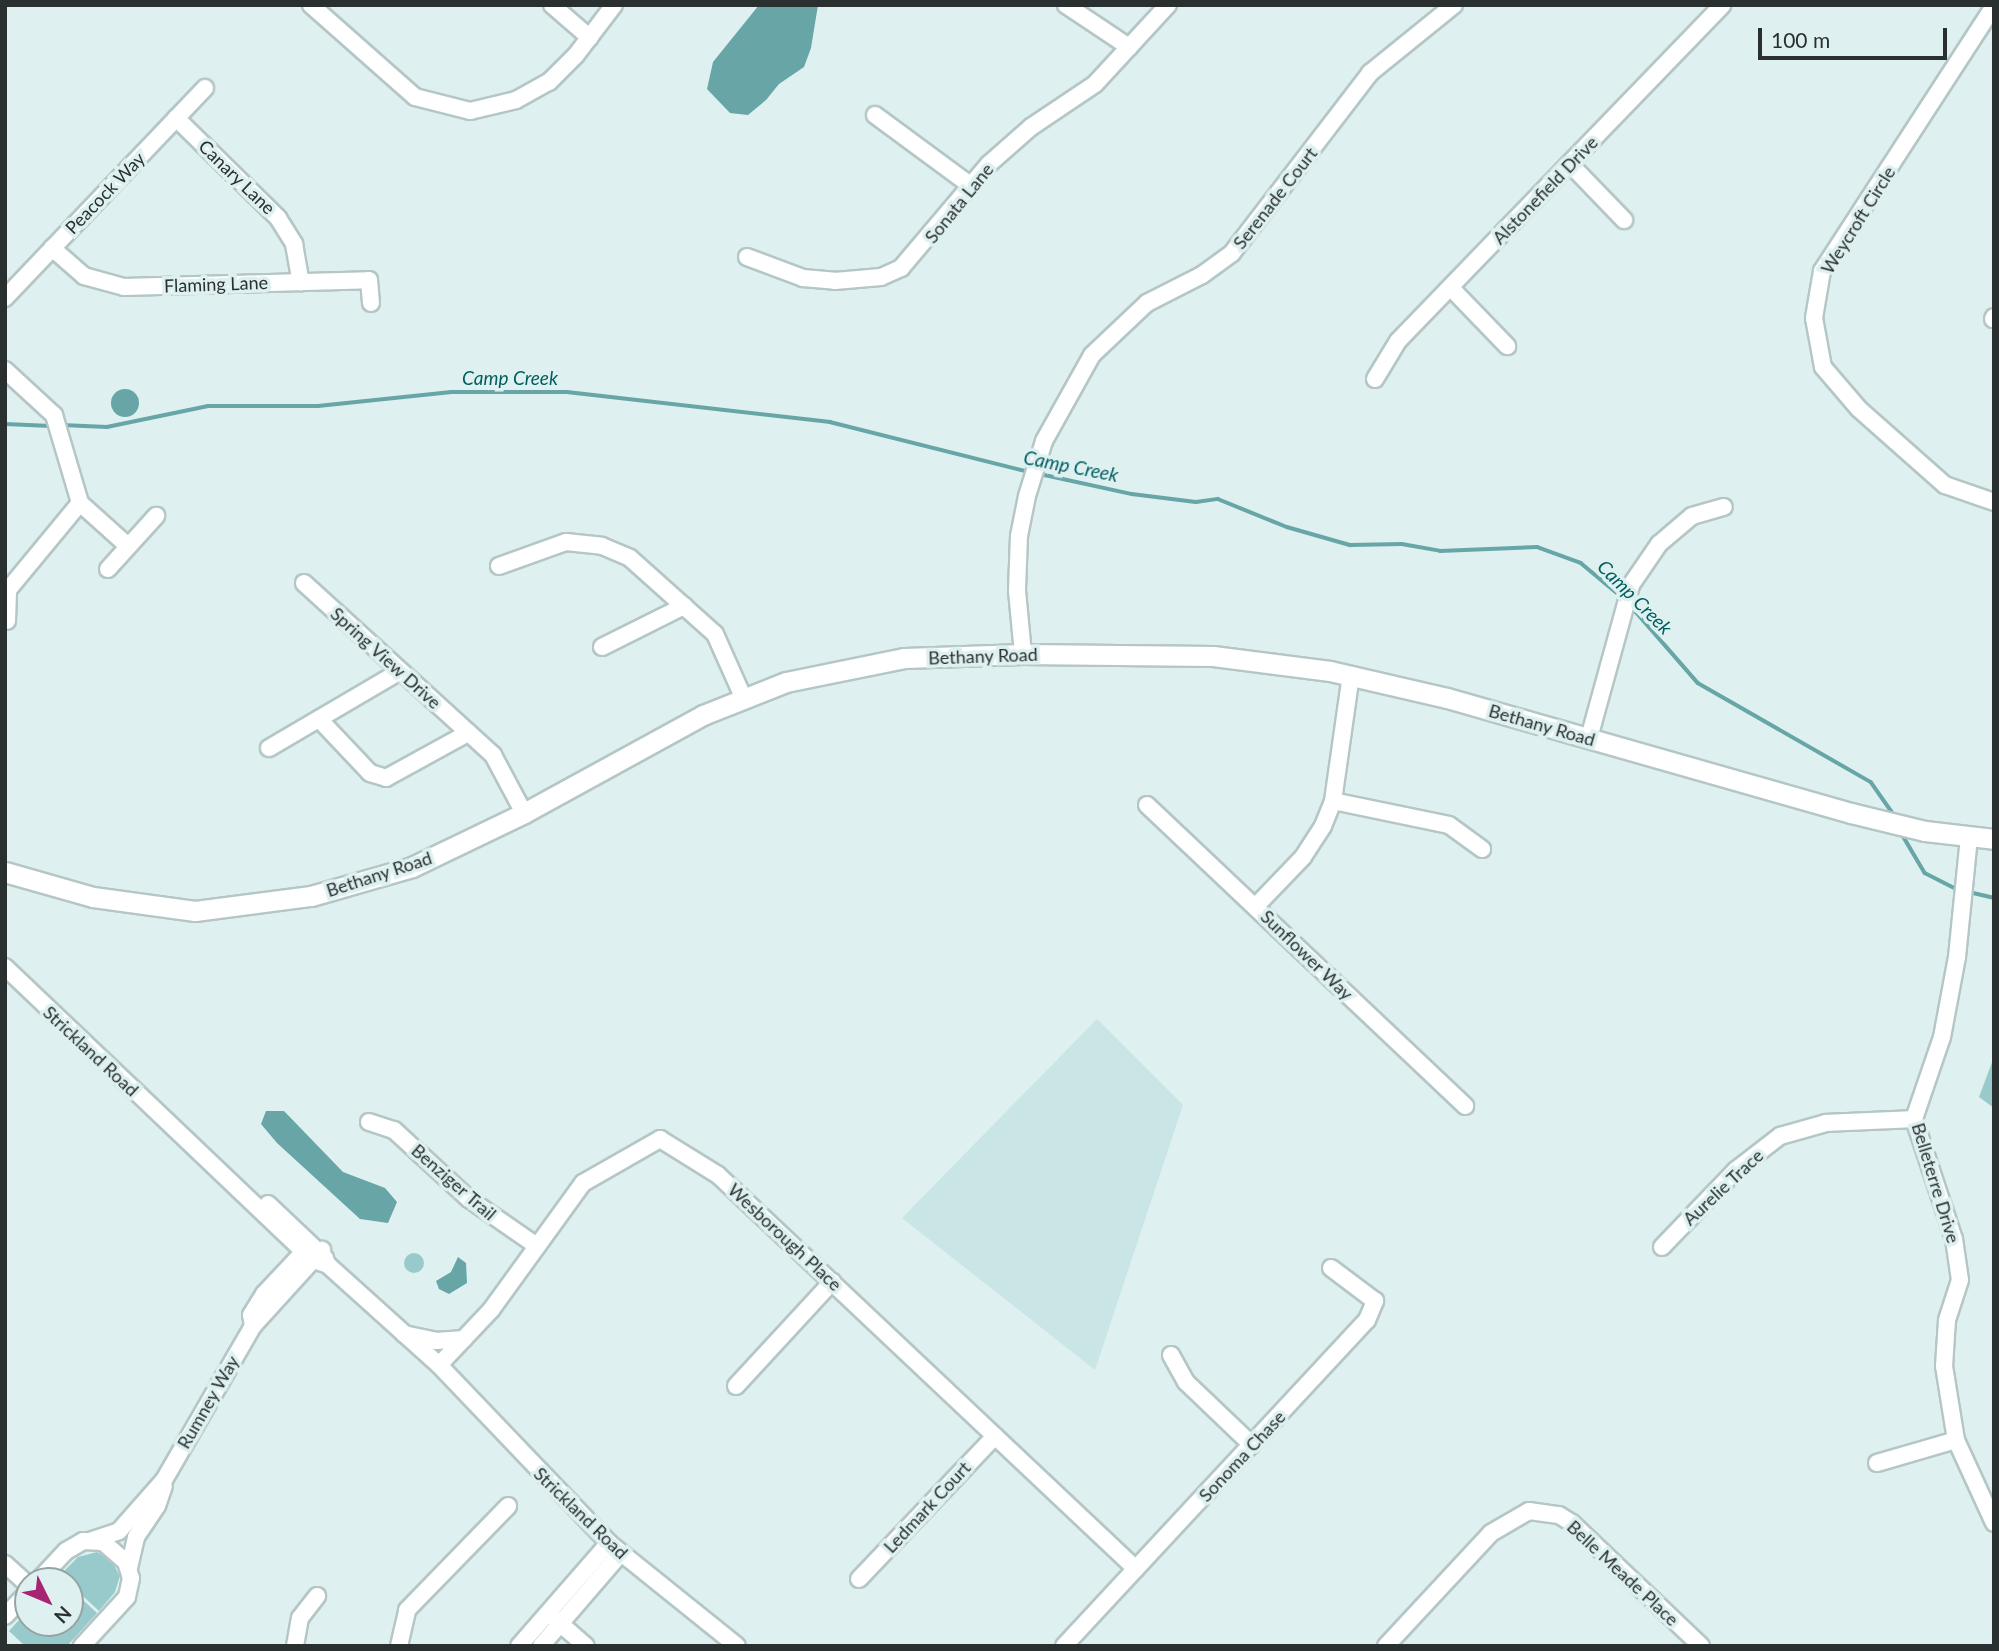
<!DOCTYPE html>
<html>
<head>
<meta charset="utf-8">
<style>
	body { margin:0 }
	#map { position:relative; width:1999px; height:1651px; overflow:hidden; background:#def0f0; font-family:Lato,sans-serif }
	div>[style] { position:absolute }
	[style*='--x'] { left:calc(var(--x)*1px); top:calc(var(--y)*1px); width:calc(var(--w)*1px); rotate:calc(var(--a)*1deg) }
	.built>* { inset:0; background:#cae5e6 }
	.green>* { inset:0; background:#99cacb }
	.round { border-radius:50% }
	.water>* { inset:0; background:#67a5a7 }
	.stream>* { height:3.5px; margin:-1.75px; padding:0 1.75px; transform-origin:1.75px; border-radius:1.75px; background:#67a5a7 }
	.roads { filter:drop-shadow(2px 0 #b5c6c6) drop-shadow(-2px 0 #b5c6c6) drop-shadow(0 2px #b5c6c6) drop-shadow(0 -2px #b5c6c6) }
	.minor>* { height:16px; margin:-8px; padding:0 8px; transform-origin:8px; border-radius:8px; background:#fff }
	.tertiary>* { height:19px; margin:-9.5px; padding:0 9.5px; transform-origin:9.5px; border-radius:9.5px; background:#fff }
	span { translate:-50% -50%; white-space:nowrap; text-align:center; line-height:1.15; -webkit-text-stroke:7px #def0f0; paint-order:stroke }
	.street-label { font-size:18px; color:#2a3030 }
	.water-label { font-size:19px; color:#005e61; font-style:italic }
	.frame { position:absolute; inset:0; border:7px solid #2a3030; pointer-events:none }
	.north { position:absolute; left:14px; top:1567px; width:70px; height:70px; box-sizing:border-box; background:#def0f0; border:2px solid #96a3a3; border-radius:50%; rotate:133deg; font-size:19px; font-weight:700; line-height:28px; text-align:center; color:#2a3030 }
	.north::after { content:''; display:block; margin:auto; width:24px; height:32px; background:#a62473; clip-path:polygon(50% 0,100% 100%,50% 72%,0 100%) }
	.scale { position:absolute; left:1758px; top:28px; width:189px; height:32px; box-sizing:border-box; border:4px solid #2a3030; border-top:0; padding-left:9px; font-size:21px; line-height:24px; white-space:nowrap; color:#2a3030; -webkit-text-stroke:5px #def0f0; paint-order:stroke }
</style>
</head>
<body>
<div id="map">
	<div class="built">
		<i style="clip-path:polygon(1097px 1019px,1183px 1105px,1095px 1370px,902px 1218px)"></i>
	</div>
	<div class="green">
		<i style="clip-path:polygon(1994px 1057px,1994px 1108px,1979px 1097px)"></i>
		<i class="round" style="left:404px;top:1253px;width:20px;height:20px"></i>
		<i style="clip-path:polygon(97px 1552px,111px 1560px,120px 1576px,115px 1592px,99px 1611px,60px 1575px,78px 1557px)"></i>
		<i style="clip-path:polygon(70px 1588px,97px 1613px,67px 1646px,25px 1646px,9px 1631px,28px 1610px,28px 1623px,70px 1623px)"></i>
	</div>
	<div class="water">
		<i style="clip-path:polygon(759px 5px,818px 5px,811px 48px,804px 67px,779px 84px,766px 100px,748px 115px,730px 113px,707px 89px,713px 62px)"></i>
		<i class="round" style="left:111px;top:389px;width:28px;height:28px"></i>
		<i style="clip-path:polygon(266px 1111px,284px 1111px,343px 1172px,385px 1188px,397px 1202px,388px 1223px,360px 1219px,277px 1143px,261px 1124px)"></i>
		<i style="clip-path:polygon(458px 1257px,466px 1263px,467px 1283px,449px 1294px,439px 1289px,436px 1281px,451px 1272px)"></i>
	</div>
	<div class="stream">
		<i style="--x:5;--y:424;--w:46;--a:2.5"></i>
		<i style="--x:62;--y:425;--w:45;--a:2.5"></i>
		<i style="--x:107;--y:427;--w:103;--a:-11.7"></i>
		<i style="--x:208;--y:406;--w:110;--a:0"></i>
		<i style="--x:318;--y:406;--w:134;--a:-6"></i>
		<i style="--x:451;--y:392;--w:116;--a:0"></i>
		<i style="--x:567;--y:392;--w:265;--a:6.5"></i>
		<i style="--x:830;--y:422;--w:205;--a:14.1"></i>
		<i style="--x:1040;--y:474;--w:94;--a:12.3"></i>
		<i style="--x:1132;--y:494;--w:64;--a:7.1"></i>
		<i style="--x:1196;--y:502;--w:22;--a:-8"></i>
		<i style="--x:1218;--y:499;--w:74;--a:22.1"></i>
		<i style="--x:1287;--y:527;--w:66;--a:15.9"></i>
		<i style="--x:1350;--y:545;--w:52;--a:-1.1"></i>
		<i style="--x:1402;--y:544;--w:39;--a:10"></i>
		<i style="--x:1440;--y:551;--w:97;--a:-2.4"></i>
		<i style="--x:1537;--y:547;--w:47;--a:20"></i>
		<i style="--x:1581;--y:563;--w:53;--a:39.7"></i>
		<i style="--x:1630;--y:605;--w:103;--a:48.9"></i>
		<i style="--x:1698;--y:683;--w:199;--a:29.8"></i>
		<i style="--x:1871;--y:782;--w:39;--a:55"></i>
		<i style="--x:1902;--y:834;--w:45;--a:59.5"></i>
		<i style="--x:1925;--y:873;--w:37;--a:27"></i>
		<i style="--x:1969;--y:892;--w:26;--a:13"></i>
	</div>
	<div class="roads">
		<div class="minor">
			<i style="--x:311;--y:5;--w:139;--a:41.5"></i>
			<i style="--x:415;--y:97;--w:57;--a:14.3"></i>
			<i style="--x:470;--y:111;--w:47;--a:-13.4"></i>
			<i style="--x:516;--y:100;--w:38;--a:-29"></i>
			<i style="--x:549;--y:82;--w:38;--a:-45"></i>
			<i style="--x:576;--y:55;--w:63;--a:-52.8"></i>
			<i style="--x:552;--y:5;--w:50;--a:41"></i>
			<i style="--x:1066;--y:5;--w:76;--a:33.7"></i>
			<i style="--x:1994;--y:6;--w:316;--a:123"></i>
			<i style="--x:1822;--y:271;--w:48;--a:99.7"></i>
			<i style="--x:1814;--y:318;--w:50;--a:79.6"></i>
			<i style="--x:1823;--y:367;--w:55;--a:49.4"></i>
			<i style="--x:1859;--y:409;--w:115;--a:41.5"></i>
			<i style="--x:1945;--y:485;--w:52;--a:19.1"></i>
			<i style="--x:875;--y:115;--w:118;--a:36.4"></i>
			<i style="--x:176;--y:118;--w:143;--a:44.4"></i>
			<i style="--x:278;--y:218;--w:31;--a:58"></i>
			<i style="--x:294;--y:244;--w:39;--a:80"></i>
			<i style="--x:1570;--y:164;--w:78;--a:46"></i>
			<i style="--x:52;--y:248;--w:43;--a:41.2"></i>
			<i style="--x:84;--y:276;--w:41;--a:15.4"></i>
			<i style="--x:124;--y:287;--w:245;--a:-1.6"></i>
			<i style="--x:369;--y:280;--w:23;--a:85"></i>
			<i style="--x:747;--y:257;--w:60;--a:20.6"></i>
			<i style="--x:803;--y:278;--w:32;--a:5"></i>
			<i style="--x:835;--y:281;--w:46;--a:-5"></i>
			<i style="--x:881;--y:277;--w:22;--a:-24"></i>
			<i style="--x:901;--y:268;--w:136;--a:-49.8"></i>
			<i style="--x:989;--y:164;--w:56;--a:-41.4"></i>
			<i style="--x:1031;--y:127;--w:77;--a:-33.9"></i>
			<i style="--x:1095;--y:84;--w:108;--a:-47.3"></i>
			<i style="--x:1451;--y:288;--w:81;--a:46"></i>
			<i style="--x:5;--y:298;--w:290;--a:-46.4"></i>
			<i style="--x:1993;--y:319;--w:2;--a:-63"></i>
			<i style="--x:5;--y:370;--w:67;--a:42.6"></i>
			<i style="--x:54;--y:415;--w:92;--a:73.5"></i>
			<i style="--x:80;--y:503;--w:64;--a:41.9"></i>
			<i style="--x:1375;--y:379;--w:44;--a:-58.8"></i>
			<i style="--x:1398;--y:341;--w:467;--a:-46"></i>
			<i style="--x:499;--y:566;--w:71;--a:-19.7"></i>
			<i style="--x:566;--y:542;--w:36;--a:6"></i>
			<i style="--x:602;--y:546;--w:30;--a:23"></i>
			<i style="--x:630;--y:558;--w:114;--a:41.8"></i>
			<i style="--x:715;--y:634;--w:69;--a:66"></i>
			<i style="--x:108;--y:569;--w:72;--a:-47.8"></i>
			<i style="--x:304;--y:583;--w:256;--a:42.3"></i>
			<i style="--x:493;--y:755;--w:66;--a:61.9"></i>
			<i style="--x:7;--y:621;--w:31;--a:-88"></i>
			<i style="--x:8;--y:590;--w:113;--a:-50.4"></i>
			<i style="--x:602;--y:647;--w:92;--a:-26.6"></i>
			<i style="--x:1023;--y:654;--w:64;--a:-95.4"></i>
			<i style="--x:1017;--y:590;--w:54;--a:-87.9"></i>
			<i style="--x:1019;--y:536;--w:41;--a:-78.7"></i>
			<i style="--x:1027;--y:496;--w:58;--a:-72.8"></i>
			<i style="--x:1044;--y:441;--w:98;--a:-60.8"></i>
			<i style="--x:1092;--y:355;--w:76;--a:-43.4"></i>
			<i style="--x:1147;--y:303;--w:62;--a:-27"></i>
			<i style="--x:1202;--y:275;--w:37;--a:-36"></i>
			<i style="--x:1232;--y:253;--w:227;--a:-52.5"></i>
			<i style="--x:1370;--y:73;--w:108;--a:-39"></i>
			<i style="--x:319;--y:719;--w:74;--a:46.6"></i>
			<i style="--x:370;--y:773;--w:17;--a:17"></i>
			<i style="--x:386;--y:778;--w:94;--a:-28.8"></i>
			<i style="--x:1589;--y:738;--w:159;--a:-74.6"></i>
			<i style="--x:1631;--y:585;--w:50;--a:-55.7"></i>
			<i style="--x:1659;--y:544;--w:43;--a:-40.3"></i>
			<i style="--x:1692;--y:516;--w:33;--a:-16"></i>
			<i style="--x:269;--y:748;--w:152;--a:-30.4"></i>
			<i style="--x:1333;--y:801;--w:118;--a:11.7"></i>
			<i style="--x:1449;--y:825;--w:41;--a:36"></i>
			<i style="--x:1147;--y:805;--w:438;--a:43.4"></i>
			<i style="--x:1969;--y:837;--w:121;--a:95.7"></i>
			<i style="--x:1957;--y:957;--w:81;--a:100.6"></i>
			<i style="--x:1942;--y:1037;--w:87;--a:108.9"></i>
			<i style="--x:1914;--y:1119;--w:126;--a:71.6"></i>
			<i style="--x:1954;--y:1239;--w:41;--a:81.7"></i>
			<i style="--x:1960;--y:1280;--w:42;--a:108"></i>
			<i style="--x:1947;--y:1320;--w:46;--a:93.7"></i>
			<i style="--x:1944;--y:1366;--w:75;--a:80.8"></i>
			<i style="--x:1956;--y:1440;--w:91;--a:65.4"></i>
			<i style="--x:1256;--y:906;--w:68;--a:-46.2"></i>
			<i style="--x:1303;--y:857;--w:37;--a:-57"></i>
			<i style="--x:1323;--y:826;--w:27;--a:-68"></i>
			<i style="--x:1333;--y:801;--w:127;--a:-81.9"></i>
			<i style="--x:5;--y:967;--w:425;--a:43.6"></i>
			<i style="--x:313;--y:1260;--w:16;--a:18"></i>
			<i style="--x:328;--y:1265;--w:149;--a:42"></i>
			<i style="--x:439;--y:1365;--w:246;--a:46.3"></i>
			<i style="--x:609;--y:1543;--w:164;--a:38.8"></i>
			<i style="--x:369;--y:1122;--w:26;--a:18"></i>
			<i style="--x:394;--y:1130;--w:102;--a:42.6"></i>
			<i style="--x:469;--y:1199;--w:83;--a:34.7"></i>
			<i style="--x:268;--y:1204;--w:79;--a:43.5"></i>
			<i style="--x:1662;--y:1247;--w:107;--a:-46.1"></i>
			<i style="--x:1736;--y:1170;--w:56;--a:-37.7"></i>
			<i style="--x:1780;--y:1136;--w:48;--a:-15.8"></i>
			<i style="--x:1826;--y:1123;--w:88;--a:-2.6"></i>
			<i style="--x:253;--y:1326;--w:11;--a:-100"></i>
			<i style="--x:251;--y:1315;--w:25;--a:-58"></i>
			<i style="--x:264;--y:1294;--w:67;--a:-46.8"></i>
			<i style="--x:404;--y:1334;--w:33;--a:12"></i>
			<i style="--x:436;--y:1341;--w:28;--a:-4"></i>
			<i style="--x:1171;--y:1355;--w:31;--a:61"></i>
			<i style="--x:1186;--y:1382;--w:91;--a:43.7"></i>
			<i style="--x:439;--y:1365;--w:76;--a:-46.6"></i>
			<i style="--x:491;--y:1310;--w:157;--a:-54.1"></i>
			<i style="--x:583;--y:1183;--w:89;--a:-29.7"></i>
			<i style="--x:660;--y:1139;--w:68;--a:31.8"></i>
			<i style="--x:718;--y:1175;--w:574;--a:43.31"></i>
			<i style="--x:736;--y:1386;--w:142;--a:-47.3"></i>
			<i style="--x:1877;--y:1463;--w:82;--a:-16.2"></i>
			<i style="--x:92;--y:1540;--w:28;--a:-18"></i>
			<i style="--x:119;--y:1531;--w:68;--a:-48.6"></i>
			<i style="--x:164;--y:1480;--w:178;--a:-60"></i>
			<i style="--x:253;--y:1326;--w:103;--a:-47.8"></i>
			<i style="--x:5;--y:1564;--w:31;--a:42"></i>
			<i style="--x:129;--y:1568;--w:32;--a:-77"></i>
			<i style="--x:136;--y:1537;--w:37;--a:-56"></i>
			<i style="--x:157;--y:1506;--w:21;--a:-71"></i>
			<i style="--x:859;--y:1579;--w:197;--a:-46.4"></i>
			<i style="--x:38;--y:1581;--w:41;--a:-47"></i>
			<i style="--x:66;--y:1551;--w:20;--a:-30"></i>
			<i style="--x:83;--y:1541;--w:20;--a:3"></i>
			<i style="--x:103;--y:1542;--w:30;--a:41"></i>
			<i style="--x:126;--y:1562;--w:17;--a:73"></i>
			<i style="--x:131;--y:1578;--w:19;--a:102"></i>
			<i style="--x:127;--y:1597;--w:67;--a:132.6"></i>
			<i style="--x:5;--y:1616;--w:33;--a:-46"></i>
			<i style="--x:555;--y:1619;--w:41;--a:41.1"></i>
			<i style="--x:295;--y:1646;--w:28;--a:-80"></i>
			<i style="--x:300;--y:1618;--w:28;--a:-52"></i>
			<i style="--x:399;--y:1646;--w:37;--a:-77"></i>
			<i style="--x:407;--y:1610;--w:145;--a:-45.8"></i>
			<i style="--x:519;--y:1646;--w:137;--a:-48.9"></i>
			<i style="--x:541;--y:1646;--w:123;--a:-49.3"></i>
			<i style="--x:1064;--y:1646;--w:445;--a:-47.1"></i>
			<i style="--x:1367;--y:1320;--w:21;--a:-67"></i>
			<i style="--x:1375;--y:1301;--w:55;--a:-143.1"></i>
			<i style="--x:1386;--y:1646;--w:154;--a:-47.1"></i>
			<i style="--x:1491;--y:1533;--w:44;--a:-30.1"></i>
			<i style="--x:1529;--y:1511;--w:30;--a:8"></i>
			<i style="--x:1559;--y:1515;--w:15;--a:32"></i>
			<i style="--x:1572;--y:1523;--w:178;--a:43.6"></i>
		</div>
		<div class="tertiary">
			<i style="--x:5;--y:872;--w:91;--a:15.9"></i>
			<i style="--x:93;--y:897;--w:103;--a:7.8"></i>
			<i style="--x:195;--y:911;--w:117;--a:-7.4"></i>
			<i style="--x:311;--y:896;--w:105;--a:-16"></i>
			<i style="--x:412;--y:867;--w:124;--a:-25.7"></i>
			<i style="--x:524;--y:813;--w:204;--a:-28.7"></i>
			<i style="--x:703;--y:715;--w:89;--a:-21.7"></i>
			<i style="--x:786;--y:682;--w:120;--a:-11.5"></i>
			<i style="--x:904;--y:658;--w:119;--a:-1.9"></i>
			<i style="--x:1023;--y:654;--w:190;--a:0.6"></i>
			<i style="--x:1213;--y:656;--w:118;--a:7.3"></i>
			<i style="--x:1330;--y:671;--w:120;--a:13"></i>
			<i style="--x:1447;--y:698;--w:420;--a:15.9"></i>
			<i style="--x:1851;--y:813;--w:76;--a:13.7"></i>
			<i style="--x:1925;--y:831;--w:69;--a:6.6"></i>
		</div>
	</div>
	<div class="street-label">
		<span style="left:237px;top:177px;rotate:44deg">Canary Lane</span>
		<span style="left:1545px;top:190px;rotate:-46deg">Alstonefield Drive</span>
		<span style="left:105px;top:193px;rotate:-46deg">Peacock Way</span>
		<span style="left:1275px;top:198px;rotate:-52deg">Serenade Court</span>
		<span style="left:959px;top:203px;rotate:-51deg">Sonata Lane</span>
		<span style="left:1858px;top:220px;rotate:-58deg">Weycroft Circle</span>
		<span style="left:216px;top:284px;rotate:-2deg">Flaming Lane</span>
		<span style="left:983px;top:656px;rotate:-2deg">Bethany Road</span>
		<span style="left:386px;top:658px;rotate:42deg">Spring View Drive</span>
		<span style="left:1542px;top:725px;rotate:16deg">Bethany Road</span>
		<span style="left:379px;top:874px;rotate:-18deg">Bethany Road</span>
		<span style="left:1307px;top:955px;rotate:44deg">Sunflower Way</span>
		<span style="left:91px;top:1051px;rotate:43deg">Strickland Road</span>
		<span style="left:454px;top:1182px;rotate:41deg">Benziger Trail</span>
		<span style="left:1936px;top:1183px;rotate:73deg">Belleterre Drive</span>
		<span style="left:1723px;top:1187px;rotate:-43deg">Aurelie Trace</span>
		<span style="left:785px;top:1237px;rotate:43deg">Wesborough Place</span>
		<span style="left:208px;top:1402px;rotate:-60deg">Rumney Way</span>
		<span style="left:1242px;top:1456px;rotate:-47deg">Sonoma Chase</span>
		<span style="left:927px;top:1507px;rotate:-47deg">Ledmark Court</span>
		<span style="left:581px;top:1513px;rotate:44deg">Strickland Road</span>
		<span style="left:1623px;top:1573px;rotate:43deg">Belle Meade Place</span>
	</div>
	<div class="water-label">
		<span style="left:510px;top:378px">Camp Creek</span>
		<span style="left:1071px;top:466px;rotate:11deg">Camp Creek</span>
		<span style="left:1635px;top:597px;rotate:45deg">Camp Creek</span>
	</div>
	<div class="frame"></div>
	<div class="north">N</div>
	<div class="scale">100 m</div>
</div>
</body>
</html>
